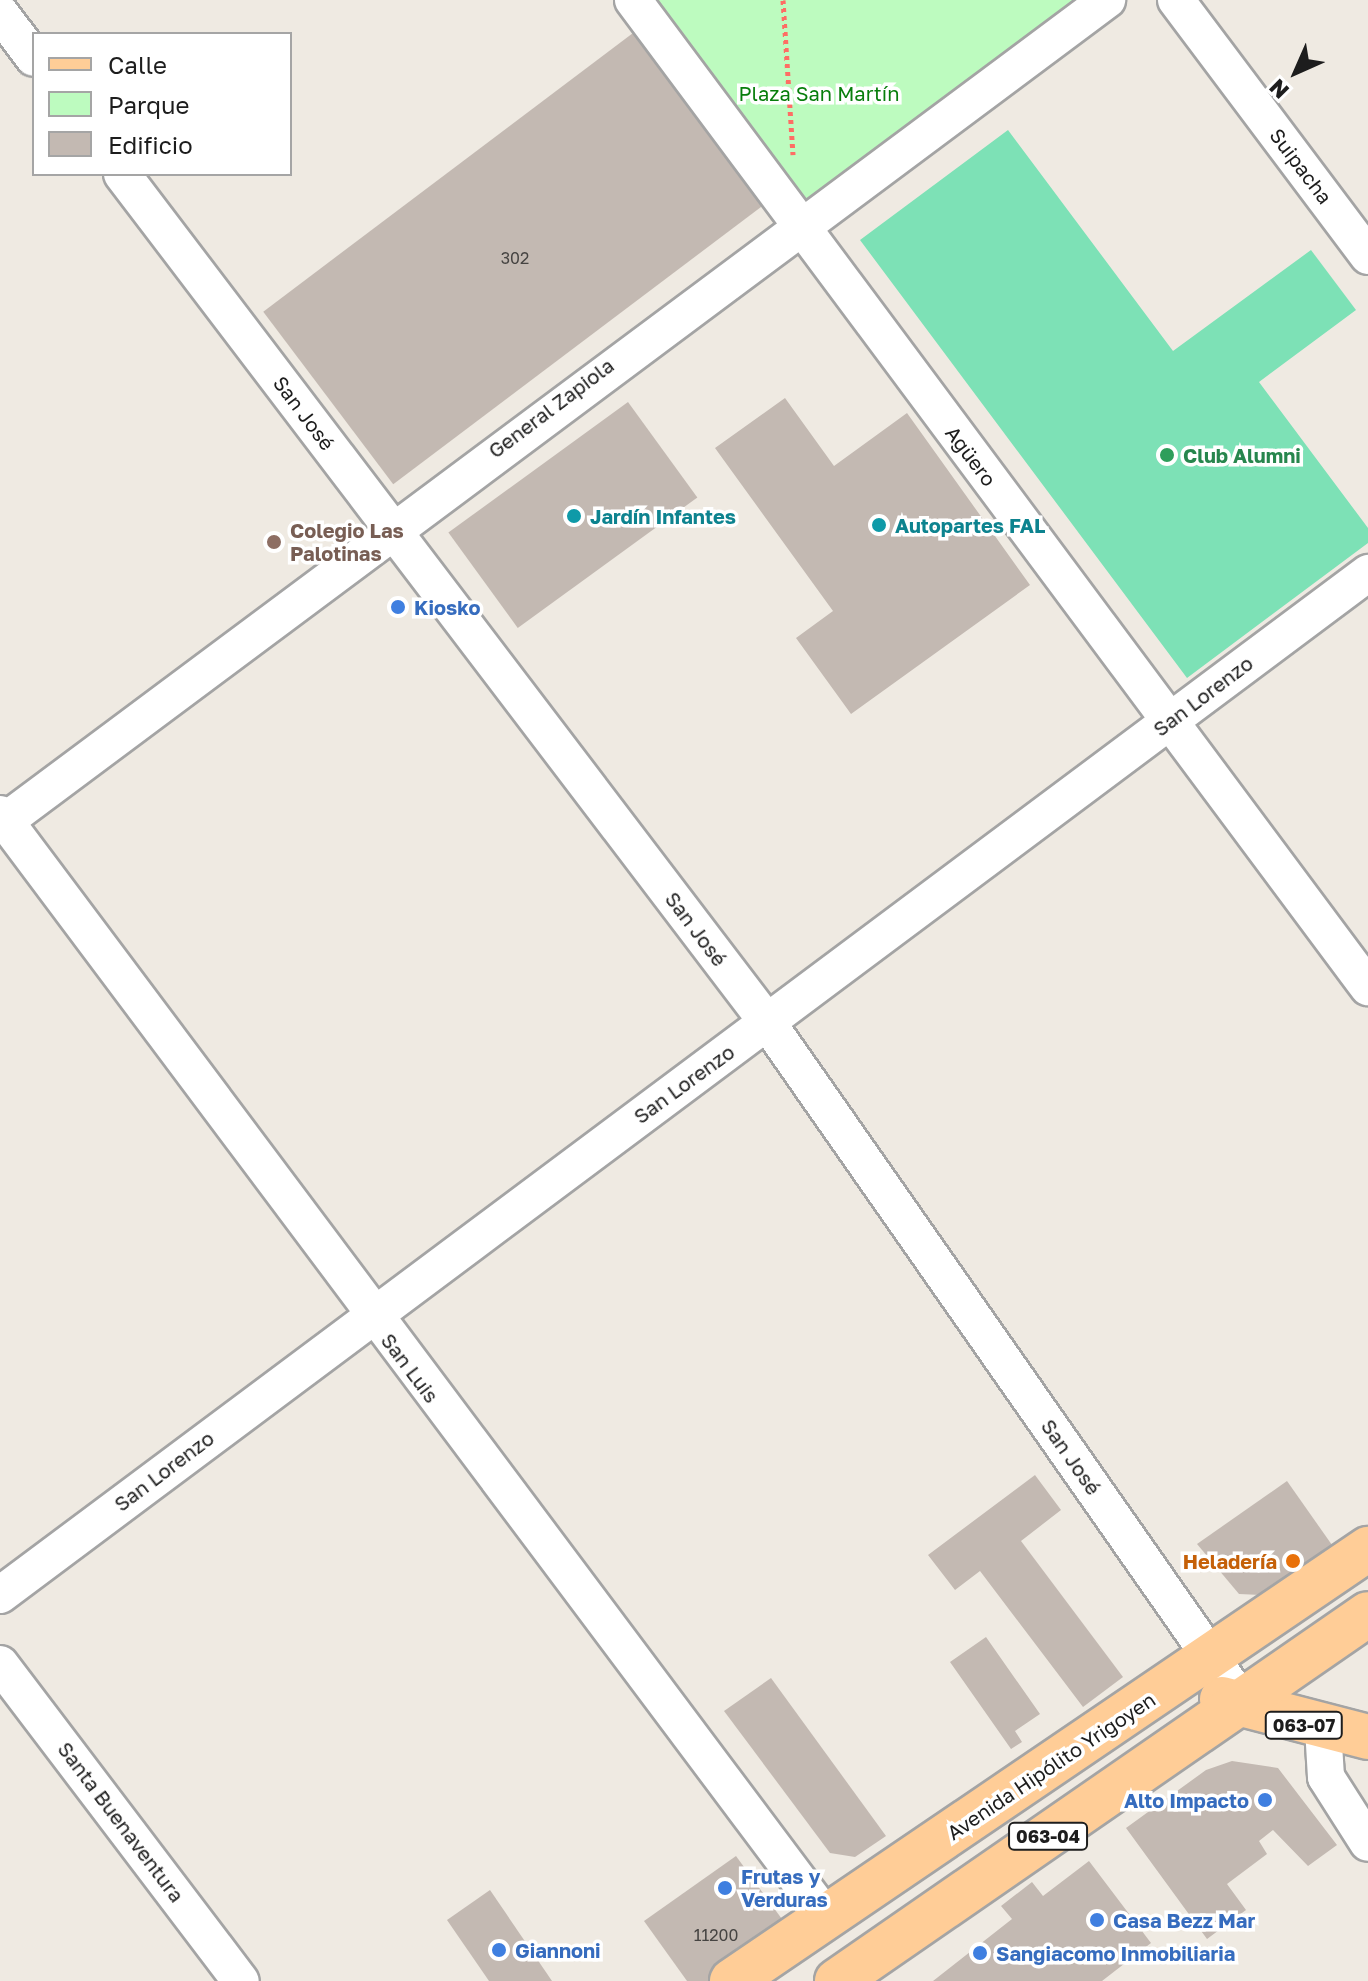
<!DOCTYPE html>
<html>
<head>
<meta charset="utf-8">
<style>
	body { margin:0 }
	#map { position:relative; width:1368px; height:1981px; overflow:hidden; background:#efeae2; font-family:"Golos Text",sans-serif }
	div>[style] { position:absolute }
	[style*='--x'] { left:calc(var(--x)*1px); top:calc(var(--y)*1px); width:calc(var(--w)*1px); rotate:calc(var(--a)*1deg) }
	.park>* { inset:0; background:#bdfbbf }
	.pitch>* { inset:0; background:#7de1b6 }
	.building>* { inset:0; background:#c3b9b2; transform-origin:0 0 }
	.path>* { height:5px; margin-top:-2.5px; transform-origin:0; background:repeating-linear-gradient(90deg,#fe6d64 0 4px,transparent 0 8px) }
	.roads { filter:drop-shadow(2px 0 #a4a4a4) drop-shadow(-2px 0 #a4a4a4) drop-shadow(0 2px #a4a4a4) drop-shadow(0 -2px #a4a4a4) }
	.street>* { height:36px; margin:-18px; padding:0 18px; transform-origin:18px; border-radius:18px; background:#fff }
	.primary>* { height:44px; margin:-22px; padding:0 22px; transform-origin:22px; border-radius:22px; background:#ffcd97 }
	.dots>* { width:22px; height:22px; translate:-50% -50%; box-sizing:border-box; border:4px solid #fff; border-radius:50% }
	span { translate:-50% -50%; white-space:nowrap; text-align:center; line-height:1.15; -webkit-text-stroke:7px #fff; paint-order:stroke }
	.number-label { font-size:16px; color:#464442 }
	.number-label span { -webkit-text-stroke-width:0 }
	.shield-label span { padding:2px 6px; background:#fff; border:2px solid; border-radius:6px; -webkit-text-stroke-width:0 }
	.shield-label { font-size:18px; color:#1d1d1d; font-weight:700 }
	.park-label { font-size:20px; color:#087e0c }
	.street-label { font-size:20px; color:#1d1d1d }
	.leisure-label { font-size:20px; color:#27864d; font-weight:700 }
	.left { translate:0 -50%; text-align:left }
	.culture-label { font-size:20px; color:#0d838f; font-weight:700 }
	.education-label { font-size:20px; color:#785e54; font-weight:700 }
	.shop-label { font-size:20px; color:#366cbe; font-weight:700 }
	.right { translate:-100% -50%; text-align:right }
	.food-label { font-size:20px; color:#c56008; font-weight:700 }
	.legend { position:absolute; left:32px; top:32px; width:260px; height:144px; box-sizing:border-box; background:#fff; border:2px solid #a5a5a5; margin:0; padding:10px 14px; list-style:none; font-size:24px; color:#1d1d1d }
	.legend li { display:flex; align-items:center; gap:16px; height:40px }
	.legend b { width:40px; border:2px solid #a5a5a5 }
	.north { position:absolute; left:1256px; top:32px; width:80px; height:80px; -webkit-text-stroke:6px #fff; paint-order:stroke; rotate:225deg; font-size:22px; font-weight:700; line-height:32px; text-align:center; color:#1d1d1d }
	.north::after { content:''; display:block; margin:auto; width:28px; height:36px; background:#1d1d1d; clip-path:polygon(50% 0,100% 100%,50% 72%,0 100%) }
</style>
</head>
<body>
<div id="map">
	<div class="park">
		<i style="clip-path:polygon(633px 0,1107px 0,798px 225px)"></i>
	</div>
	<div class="pitch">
		<i style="clip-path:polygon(1008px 130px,1173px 351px,1311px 250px,1356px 310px,1259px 382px,1368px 528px,1368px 543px,1187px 678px,860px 240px)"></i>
	</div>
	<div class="building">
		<i style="left:637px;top:30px;width:216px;height:468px;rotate:53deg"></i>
		<i style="clip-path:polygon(785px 398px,834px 466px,907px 413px,1030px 585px,851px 714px,796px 638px,833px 611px,715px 448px)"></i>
		<i style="left:628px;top:402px;width:118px;height:222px;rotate:54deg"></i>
		<i style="clip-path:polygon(1035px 1475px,1061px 1510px,1021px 1541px,1123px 1677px,1083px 1707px,980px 1571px,955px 1590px,928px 1555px)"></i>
		<i style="clip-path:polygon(1287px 1481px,1332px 1545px,1261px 1595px,1239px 1594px,1197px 1544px)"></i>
		<i style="clip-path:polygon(986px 1637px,1040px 1714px,1015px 1731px,1022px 1742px,1011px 1749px,950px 1662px)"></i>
		<i style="clip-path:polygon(771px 1678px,886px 1836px,855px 1857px,830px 1853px,724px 1711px)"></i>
		<i style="clip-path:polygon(1232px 1761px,1278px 1768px,1337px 1845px,1308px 1866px,1273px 1830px,1259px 1841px,1267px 1854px,1227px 1884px,1246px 1910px,1207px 1939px,1126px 1828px,1206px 1770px)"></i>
		<i style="clip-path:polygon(736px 1856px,787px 1926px,709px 1981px,687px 1981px,644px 1921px)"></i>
		<i style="clip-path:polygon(1089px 1861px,1151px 1943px,1102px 1981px,933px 1981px,1012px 1919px,1001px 1906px,1032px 1882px,1043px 1896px)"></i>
		<i style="clip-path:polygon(490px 1890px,552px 1981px,489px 1981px,447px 1920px)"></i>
	</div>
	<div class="path">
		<i style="--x:783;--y:0;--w:155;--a:86.3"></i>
	</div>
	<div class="roads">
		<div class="street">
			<i style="--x:633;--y:0;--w:1231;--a:53.33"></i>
			<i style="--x:1176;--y:0;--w:320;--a:53.1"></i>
			<i style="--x:0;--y:13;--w:56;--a:52.9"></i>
			<i style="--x:122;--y:174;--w:1065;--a:52.74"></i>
			<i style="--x:767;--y:1022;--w:831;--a:55.05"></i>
			<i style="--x:0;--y:814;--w:1378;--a:53.17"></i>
			<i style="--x:0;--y:825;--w:1381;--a:-36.7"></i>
			<i style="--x:0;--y:1595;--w:1708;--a:-36.76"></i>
			<i style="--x:0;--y:1664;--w:398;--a:52.8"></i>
			<i style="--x:1323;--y:1728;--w:49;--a:86.5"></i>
			<i style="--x:1326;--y:1777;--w:78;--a:57.5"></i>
		</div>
		<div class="primary">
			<i style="--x:1222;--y:1699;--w:151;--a:14.6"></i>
			<i style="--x:732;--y:1981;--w:769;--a:-34.19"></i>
			<i style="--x:837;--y:1981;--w:645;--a:-34.65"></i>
		</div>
	</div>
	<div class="dots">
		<i style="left:1167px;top:455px;background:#2e9e5b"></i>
		<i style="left:574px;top:516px;background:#0f9aa8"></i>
		<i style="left:879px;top:525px;background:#0f9aa8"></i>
		<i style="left:274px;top:542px;background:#8d6e63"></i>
		<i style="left:398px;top:607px;background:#3f7fe0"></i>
		<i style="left:1293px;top:1561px;background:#e8710a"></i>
		<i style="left:1265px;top:1800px;background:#3f7fe0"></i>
		<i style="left:725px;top:1888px;background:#3f7fe0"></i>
		<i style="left:1097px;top:1920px;background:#3f7fe0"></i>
		<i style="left:499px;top:1950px;background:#3f7fe0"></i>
		<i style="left:980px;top:1953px;background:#3f7fe0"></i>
	</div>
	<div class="number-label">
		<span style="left:515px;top:258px">302</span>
		<span style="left:716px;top:1935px">11200</span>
	</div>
	<div class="shield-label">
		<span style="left:1304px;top:1725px">063-07</span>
		<span style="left:1048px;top:1836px">063-04</span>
	</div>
	<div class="park-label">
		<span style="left:819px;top:93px">Plaza San Martín</span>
	</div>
	<div class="street-label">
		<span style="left:1301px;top:166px;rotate:53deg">Suipacha</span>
		<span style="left:551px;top:408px;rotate:-37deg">General Zapiola</span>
		<span style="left:304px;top:413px;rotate:53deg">San José</span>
		<span style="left:971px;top:456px;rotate:53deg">Agüero</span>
		<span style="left:1203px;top:696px;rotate:-37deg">San Lorenzo</span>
		<span style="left:696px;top:929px;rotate:53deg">San José</span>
		<span style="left:684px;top:1084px;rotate:-36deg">San Lorenzo</span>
		<span style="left:410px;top:1368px;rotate:53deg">San Luis</span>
		<span style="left:1071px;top:1457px;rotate:55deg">San José</span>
		<span style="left:164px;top:1471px;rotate:-37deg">San Lorenzo</span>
		<span style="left:1051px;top:1766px;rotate:-34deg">Avenida Hipólito Yrigoyen</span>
		<span style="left:121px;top:1822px;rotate:53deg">Santa Buenaventura</span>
	</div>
	<div class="leisure-label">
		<span class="left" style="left:1183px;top:455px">Club Alumni</span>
	</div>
	<div class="culture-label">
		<span class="left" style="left:590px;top:516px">Jardín Infantes</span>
		<span class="left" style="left:895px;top:525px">Autopartes FAL</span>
	</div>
	<div class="education-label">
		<span class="left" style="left:290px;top:542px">Colegio Las<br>Palotinas</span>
	</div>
	<div class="shop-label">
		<span class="left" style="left:414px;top:607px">Kiosko</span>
		<span class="right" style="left:1249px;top:1800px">Alto Impacto</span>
		<span class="left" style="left:741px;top:1888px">Frutas y<br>Verduras</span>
		<span class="left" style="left:1113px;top:1920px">Casa Bezz Mar</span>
		<span class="left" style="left:515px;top:1950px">Giannoni</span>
		<span class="left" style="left:996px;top:1953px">Sangiacomo Inmobiliaria</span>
	</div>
	<div class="food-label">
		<span class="right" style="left:1277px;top:1561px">Heladería</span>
	</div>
	<ul class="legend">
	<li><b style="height:10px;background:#ffcd97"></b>Calle</li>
	<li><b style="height:22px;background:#bdfbbf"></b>Parque</li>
	<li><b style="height:22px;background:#c3b9b2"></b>Edificio</li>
	</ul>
	<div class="north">N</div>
</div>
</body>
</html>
